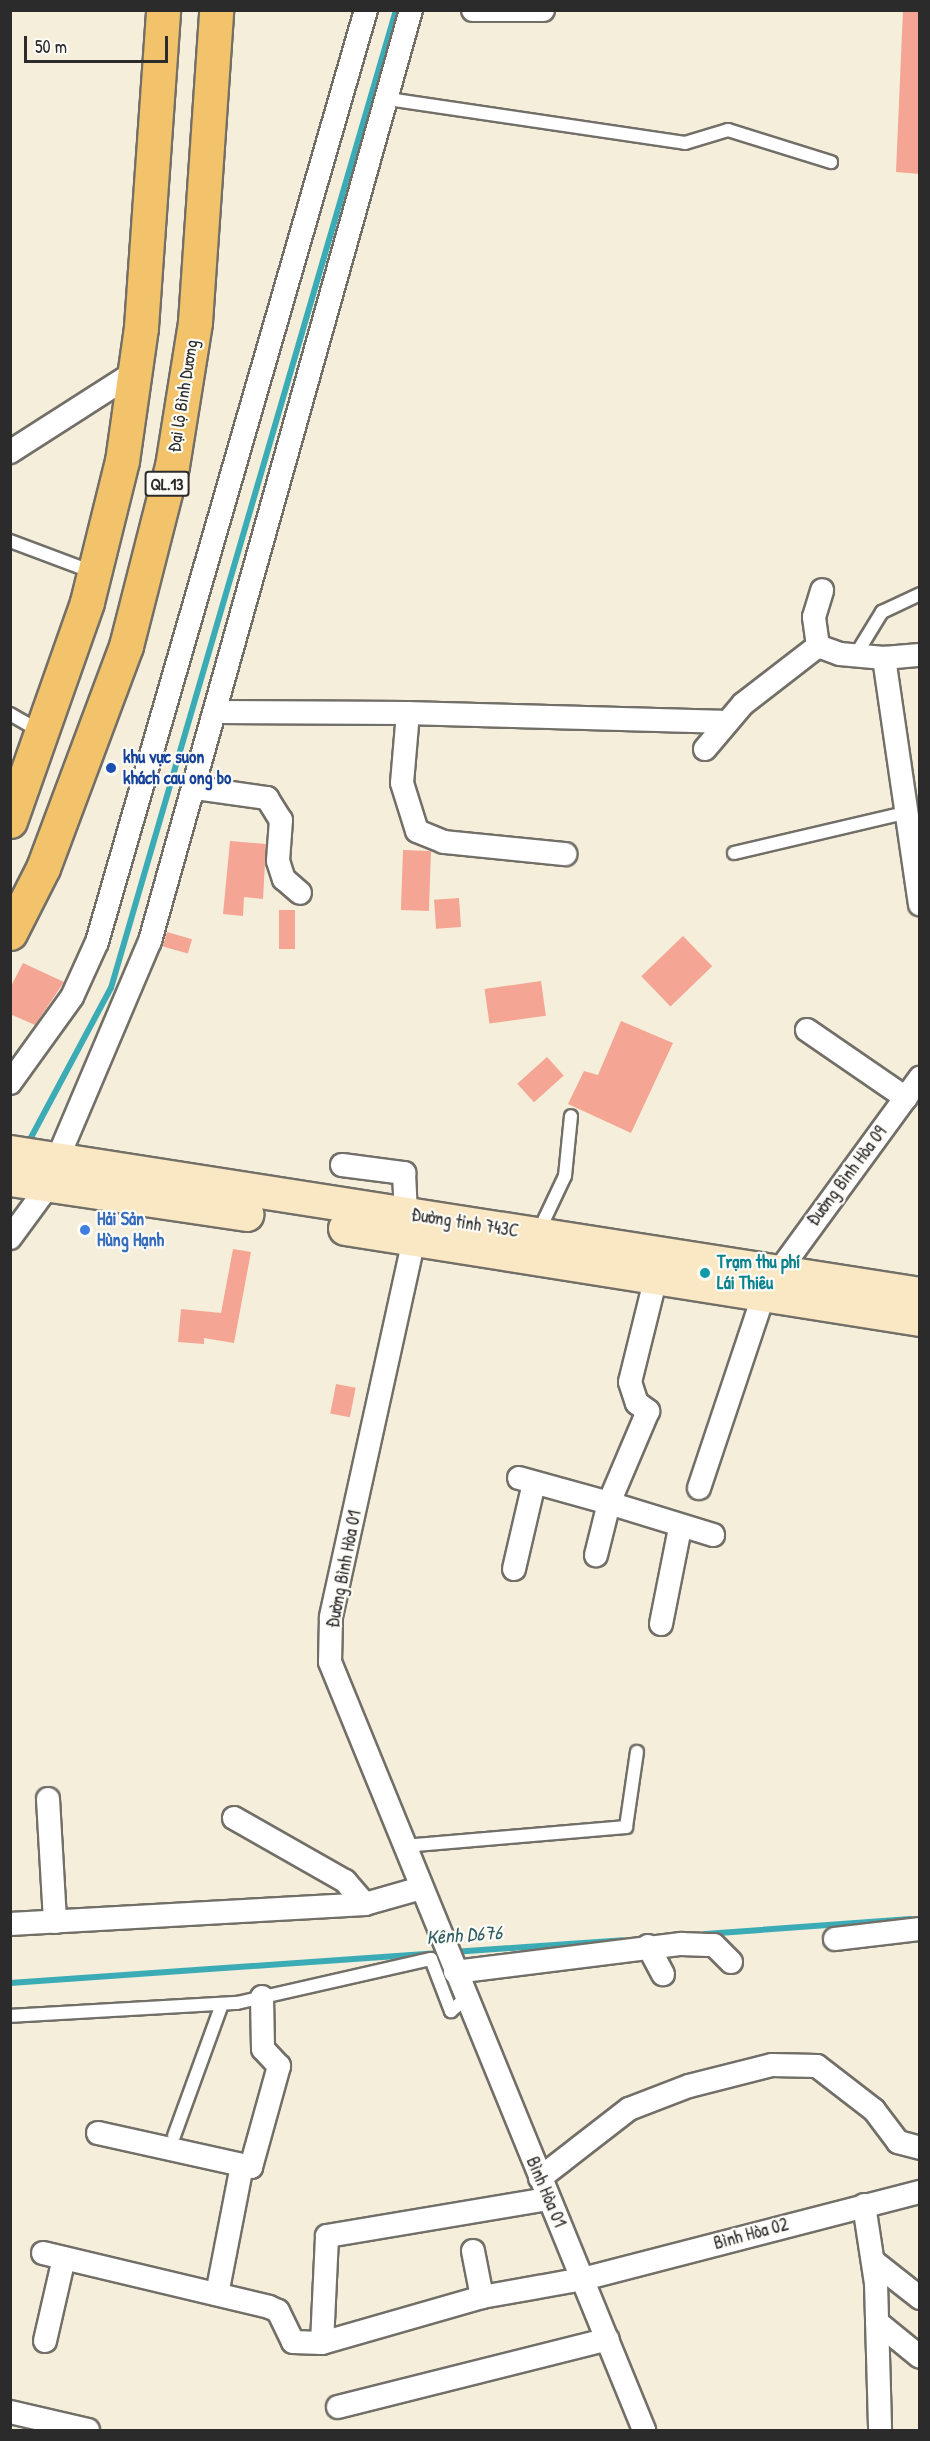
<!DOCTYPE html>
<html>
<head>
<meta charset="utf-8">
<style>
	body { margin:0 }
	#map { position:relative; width:930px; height:2441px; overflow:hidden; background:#f5eeda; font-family:"Patrick Hand",sans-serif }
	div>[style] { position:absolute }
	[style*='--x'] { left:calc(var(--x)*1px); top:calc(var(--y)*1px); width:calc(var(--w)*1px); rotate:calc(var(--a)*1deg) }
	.stream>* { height:6px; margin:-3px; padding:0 3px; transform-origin:3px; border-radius:3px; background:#3bacb6 }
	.building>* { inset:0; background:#f4a594; transform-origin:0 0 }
	.roads { filter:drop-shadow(2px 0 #726f68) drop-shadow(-2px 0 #726f68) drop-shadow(0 2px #726f68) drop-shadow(0 -2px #726f68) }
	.service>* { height:12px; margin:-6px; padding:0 6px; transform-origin:6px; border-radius:6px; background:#fff }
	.minor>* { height:22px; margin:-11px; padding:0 11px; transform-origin:11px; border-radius:11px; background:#fff }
	.secondary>* { height:33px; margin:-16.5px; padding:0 16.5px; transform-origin:16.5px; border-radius:16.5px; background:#fae7c3 }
	.trunk>* { height:33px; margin:-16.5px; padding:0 16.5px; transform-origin:16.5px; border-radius:16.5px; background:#f2c36a }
	.dots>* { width:16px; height:16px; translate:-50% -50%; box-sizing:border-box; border:3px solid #fdfcf7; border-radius:50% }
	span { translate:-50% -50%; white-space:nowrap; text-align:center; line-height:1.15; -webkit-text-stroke:4.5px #fdfcf7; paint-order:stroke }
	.shield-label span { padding:2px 4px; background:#fdfcf7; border:2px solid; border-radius:4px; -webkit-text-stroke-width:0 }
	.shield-label { font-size:16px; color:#2b2b2b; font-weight:700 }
	.street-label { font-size:18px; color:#2b2b2b }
	.transit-label { font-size:18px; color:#164399; font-weight:700 }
	.left { translate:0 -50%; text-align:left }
	.shop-label { font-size:18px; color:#366cbe; font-weight:700 }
	.culture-label { font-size:18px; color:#0d838f; font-weight:700 }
	.water-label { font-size:20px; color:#315f63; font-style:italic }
	.frame { position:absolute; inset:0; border:12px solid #2b2b2b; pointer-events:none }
	.scale { position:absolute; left:24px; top:36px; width:144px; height:27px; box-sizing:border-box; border:3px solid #2b2b2b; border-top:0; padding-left:8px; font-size:18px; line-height:21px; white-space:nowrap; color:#2b2b2b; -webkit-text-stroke:4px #fdfcf7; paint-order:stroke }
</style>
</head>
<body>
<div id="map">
	<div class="stream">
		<i style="--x:27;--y:1145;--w:178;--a:-61.9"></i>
		<i style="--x:111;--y:988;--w:1019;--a:-73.75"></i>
		<i style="--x:705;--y:1934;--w:206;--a:-4.2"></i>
		<i style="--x:453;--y:1952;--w:170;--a:-4"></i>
		<i style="--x:10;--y:1983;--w:434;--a:-4"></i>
	</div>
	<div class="building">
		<i style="clip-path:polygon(903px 10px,920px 10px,920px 174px,896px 172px)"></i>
		<i style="clip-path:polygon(230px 841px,266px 844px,263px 899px,244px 897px,243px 916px,223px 914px)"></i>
		<i style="left:403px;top:850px;width:28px;height:60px;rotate:2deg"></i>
		<i style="left:459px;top:898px;width:29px;height:25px;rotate:86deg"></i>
		<i style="left:279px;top:910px;width:16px;height:39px"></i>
		<i style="left:167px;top:932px;width:26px;height:15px;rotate:16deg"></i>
		<i style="left:683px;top:936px;width:42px;height:58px;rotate:46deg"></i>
		<i style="clip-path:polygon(23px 963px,64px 982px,35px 1025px,10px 1014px,10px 988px)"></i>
		<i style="left:541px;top:981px;width:35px;height:57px;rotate:82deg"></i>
		<i style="clip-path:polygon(621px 1021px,673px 1043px,631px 1133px,568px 1104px,584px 1071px,598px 1075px)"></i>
		<i style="left:547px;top:1057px;width:25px;height:40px;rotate:48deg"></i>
		<i style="clip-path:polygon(233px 1249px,251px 1252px,234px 1343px,204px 1338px,204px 1344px,178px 1342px,181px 1309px,221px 1313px)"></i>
		<i style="left:336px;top:1384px;width:20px;height:30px;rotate:11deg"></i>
	</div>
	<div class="roads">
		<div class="service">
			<i style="--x:388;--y:99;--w:300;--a:8.4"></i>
			<i style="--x:685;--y:143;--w:45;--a:-16.8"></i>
			<i style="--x:728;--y:130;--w:108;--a:17.3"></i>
			<i style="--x:10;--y:541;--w:89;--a:20.5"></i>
			<i style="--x:855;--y:656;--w:52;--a:-58.5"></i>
			<i style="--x:882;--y:612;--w:42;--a:-25.3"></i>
			<i style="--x:10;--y:714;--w:34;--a:30"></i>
			<i style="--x:734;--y:853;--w:180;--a:-13.2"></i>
			<i style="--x:538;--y:1233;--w:63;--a:-64.7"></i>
			<i style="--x:565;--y:1176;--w:60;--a:-84.3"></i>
			<i style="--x:404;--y:1846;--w:223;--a:-4.9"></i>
			<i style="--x:626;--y:1827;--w:76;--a:-81.7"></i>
			<i style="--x:10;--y:2016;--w:227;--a:-3.3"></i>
			<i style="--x:237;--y:2003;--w:199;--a:-12.8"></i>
			<i style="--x:431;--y:1959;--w:56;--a:69"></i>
			<i style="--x:451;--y:2011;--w:20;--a:-41"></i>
			<i style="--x:174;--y:2136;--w:140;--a:-70"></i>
		</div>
		<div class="minor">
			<i style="--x:473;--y:10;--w:70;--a:0"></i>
			<i style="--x:10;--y:452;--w:148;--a:-32.6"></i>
			<i style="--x:818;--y:646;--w:29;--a:-98"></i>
			<i style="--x:814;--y:617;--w:28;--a:-73"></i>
			<i style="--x:884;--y:658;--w:249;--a:81.7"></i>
			<i style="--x:218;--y:712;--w:190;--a:0.3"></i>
			<i style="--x:408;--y:713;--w:70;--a:94.9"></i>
			<i style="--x:402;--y:783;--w:50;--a:72.6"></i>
			<i style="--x:417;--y:831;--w:29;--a:22"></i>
			<i style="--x:444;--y:842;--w:122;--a:5.7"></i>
			<i style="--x:408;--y:713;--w:319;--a:1.6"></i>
			<i style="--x:705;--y:749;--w:59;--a:-49.8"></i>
			<i style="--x:743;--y:704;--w:95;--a:-37.7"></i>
			<i style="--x:818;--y:646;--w:23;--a:20"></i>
			<i style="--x:840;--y:654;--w:44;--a:5.2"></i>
			<i style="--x:884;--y:658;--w:36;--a:-5"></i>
			<i style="--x:196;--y:788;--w:72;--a:8"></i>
			<i style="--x:267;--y:798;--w:26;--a:58"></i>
			<i style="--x:281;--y:820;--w:41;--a:94.2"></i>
			<i style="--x:278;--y:861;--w:19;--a:72"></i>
			<i style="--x:284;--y:879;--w:21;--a:41"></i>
			<i style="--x:807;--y:1030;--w:120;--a:34.5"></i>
			<i style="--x:10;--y:1083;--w:106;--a:-54.2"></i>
			<i style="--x:72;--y:997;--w:60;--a:-65.6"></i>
			<i style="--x:97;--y:942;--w:970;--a:-73.9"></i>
			<i style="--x:57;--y:1160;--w:238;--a:-67"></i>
			<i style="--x:150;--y:941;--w:967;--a:-74.34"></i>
			<i style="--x:342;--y:1165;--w:63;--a:7.4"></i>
			<i style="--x:404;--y:1173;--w:41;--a:87.2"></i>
			<i style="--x:10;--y:1238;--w:66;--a:-53.7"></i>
			<i style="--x:414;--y:1239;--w:388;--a:102.4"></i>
			<i style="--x:331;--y:1618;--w:44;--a:91.3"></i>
			<i style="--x:330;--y:1662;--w:830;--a:67.76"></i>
			<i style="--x:777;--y:1274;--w:243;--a:-53.9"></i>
			<i style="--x:655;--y:1281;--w:104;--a:103.9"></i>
			<i style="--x:630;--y:1382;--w:22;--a:72"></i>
			<i style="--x:637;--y:1403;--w:14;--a:36"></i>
			<i style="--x:648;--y:1411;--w:100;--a:113"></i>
			<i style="--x:609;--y:1503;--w:109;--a:17.1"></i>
			<i style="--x:519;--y:1478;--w:93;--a:15.5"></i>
			<i style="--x:609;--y:1503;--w:54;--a:104"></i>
			<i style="--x:699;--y:1488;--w:201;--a:-71.5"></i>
			<i style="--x:514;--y:1569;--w:88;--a:-76.9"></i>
			<i style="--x:661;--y:1624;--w:98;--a:-78.8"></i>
			<i style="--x:48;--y:1799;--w:123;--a:86.7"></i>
			<i style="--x:234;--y:1818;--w:128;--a:29.6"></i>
			<i style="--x:345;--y:1881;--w:30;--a:49"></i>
			<i style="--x:10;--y:1924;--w:356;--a:-3.2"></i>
			<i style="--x:365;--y:1904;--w:58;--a:-15.9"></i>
			<i style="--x:835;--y:1939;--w:86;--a:-6.7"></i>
			<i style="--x:648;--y:1946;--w:32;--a:62"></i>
			<i style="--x:455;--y:1972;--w:228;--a:-7.1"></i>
			<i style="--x:681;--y:1944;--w:33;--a:2"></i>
			<i style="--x:714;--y:1945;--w:24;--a:45"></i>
			<i style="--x:98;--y:2133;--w:157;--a:12.5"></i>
			<i style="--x:251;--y:2167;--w:105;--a:-74.5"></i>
			<i style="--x:279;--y:2066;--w:23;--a:-133"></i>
			<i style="--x:263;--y:2049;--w:52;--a:-91.1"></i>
			<i style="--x:540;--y:2178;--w:113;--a:-37.8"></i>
			<i style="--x:629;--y:2109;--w:64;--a:-21"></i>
			<i style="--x:689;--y:2086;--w:86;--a:-14.2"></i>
			<i style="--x:772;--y:2065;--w:45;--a:1.3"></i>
			<i style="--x:817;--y:2066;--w:72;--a:37.7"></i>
			<i style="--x:874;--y:2110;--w:40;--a:53"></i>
			<i style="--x:898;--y:2142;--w:23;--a:15"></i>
			<i style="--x:864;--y:2205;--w:79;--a:81.3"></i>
			<i style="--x:876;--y:2283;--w:147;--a:88.4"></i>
			<i style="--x:473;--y:2251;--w:47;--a:78.9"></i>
			<i style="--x:43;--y:2253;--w:232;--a:13.4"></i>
			<i style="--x:269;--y:2307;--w:10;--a:24"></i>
			<i style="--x:278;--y:2311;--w:34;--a:64"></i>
			<i style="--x:293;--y:2342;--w:29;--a:2"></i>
			<i style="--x:322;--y:2343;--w:107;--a:-87.3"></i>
			<i style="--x:327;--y:2236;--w:224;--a:-9.5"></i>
			<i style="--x:873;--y:2261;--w:60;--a:38.2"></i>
			<i style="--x:217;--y:2294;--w:131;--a:-79"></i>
			<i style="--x:877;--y:2322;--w:55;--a:39.1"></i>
			<i style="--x:45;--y:2341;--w:85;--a:-77.1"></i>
			<i style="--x:322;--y:2343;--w:166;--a:-16"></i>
			<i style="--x:482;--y:2297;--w:103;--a:-10.1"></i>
			<i style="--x:583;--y:2279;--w:348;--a:-14.5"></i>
			<i style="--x:338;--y:2407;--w:278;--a:-14.1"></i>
			<i style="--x:10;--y:2412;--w:80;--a:13"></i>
		</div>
		<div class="secondary">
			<i style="--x:10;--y:1152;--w:921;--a:8.87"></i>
			<i style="--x:10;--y:1179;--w:239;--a:8.4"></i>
			<i style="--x:345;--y:1228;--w:582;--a:8.99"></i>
		</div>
		<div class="trunk">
			<i style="--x:10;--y:821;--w:232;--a:-70.6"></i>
			<i style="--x:87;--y:602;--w:145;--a:-76.1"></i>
			<i style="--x:122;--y:461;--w:135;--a:-81.9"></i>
			<i style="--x:141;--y:327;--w:318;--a:-86"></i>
			<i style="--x:10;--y:933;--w:73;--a:-63.1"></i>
			<i style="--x:43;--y:868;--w:237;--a:-69.5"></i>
			<i style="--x:126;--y:646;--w:186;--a:-75.7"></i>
			<i style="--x:172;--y:466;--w:146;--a:-80.9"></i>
			<i style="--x:195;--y:322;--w:313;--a:-86.1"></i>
		</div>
	</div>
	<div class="dots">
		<i style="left:111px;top:768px;background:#1a4fb4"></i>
		<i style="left:85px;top:1230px;background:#3f7fe0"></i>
		<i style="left:705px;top:1273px;background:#0f9aa8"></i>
	</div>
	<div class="shield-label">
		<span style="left:167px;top:484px">QL.13</span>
	</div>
	<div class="street-label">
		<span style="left:183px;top:396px;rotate:-81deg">Đại lộ Bình Dương</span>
		<span style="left:847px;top:1176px;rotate:-53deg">Đường Bình Hòa 09</span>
		<span style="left:465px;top:1223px;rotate:9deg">Đường tỉnh 743C</span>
		<span style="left:344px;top:1569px;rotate:-79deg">Đường Bình Hòa 01</span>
		<span style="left:546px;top:2192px;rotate:67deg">Bình Hòa 01</span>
		<span style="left:751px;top:2234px;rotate:-15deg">Bình Hòa 02</span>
	</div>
	<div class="transit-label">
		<span class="left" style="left:123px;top:768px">khu vực suon<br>khách cau ong bo</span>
	</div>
	<div class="shop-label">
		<span class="left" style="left:97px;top:1230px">Hải Sản<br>Hùng Hạnh</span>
	</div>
	<div class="culture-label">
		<span class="left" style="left:717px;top:1273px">Trạm thu phí<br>Lái Thiêu</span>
	</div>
	<div class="water-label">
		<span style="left:464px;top:1934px;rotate:-4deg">Kênh D676</span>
	</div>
	<div class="frame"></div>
	<div class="scale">50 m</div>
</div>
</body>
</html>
